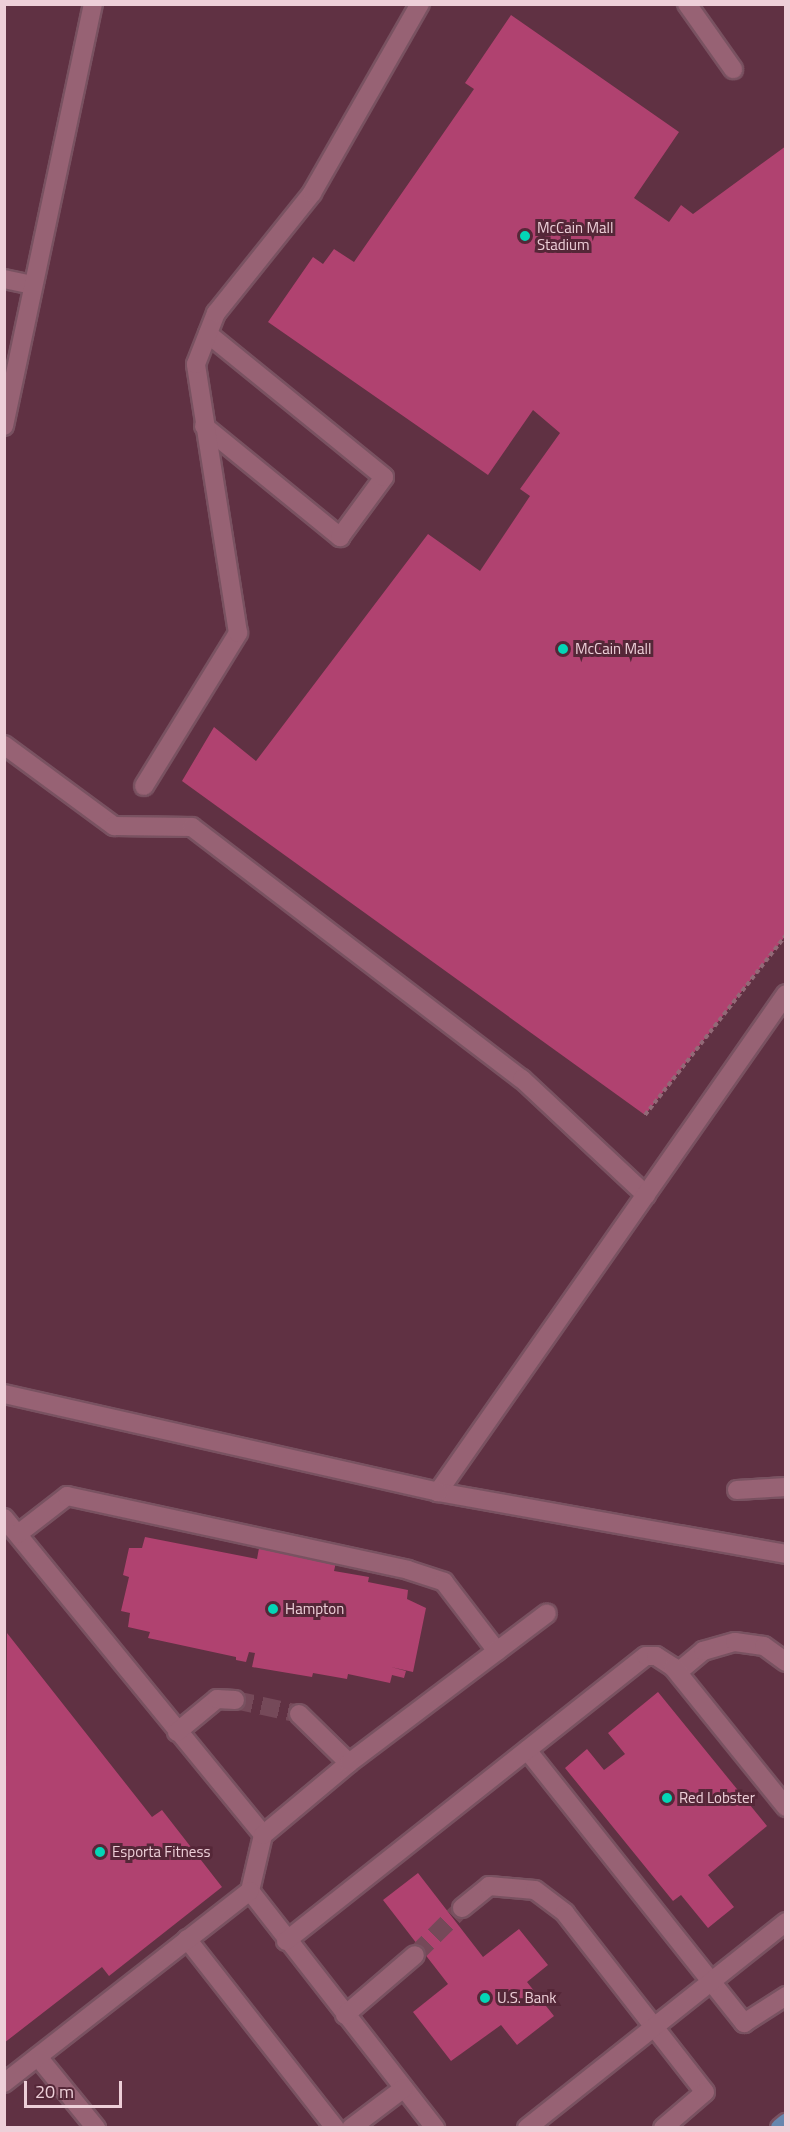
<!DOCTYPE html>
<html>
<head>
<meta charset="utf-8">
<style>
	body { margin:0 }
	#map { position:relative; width:790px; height:2132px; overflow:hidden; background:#603143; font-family:"Titillium Web",sans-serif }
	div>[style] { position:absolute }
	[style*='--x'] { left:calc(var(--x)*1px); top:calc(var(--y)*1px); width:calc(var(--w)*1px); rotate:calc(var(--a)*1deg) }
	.building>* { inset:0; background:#b04270 }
	.minor-tunnel>* { height:18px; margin-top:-9px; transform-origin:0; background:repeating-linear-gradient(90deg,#754959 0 18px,transparent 0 27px) }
	.path>* { height:4px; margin-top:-2px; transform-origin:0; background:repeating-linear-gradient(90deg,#926977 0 4.5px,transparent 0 7.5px) }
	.roads { filter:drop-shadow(2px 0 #795261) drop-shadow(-2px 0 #795261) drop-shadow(0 2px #795261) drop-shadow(0 -2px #795261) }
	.minor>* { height:18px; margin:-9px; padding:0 9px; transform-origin:9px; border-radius:9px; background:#976274 }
	.major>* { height:18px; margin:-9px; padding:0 9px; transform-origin:9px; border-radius:9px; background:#6687ae }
	.dots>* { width:16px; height:16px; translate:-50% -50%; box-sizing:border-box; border:3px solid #552738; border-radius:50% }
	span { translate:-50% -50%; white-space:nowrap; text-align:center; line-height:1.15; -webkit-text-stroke:6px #552738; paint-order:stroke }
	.poi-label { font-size:15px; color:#edcfd8 }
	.left { translate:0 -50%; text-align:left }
	.frame { position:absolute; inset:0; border:6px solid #edcfd8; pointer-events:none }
	.scale { position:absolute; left:24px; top:2081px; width:98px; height:27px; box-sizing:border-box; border:3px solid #edcfd8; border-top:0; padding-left:8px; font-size:18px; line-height:21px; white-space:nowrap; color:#edcfd8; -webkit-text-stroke:4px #552738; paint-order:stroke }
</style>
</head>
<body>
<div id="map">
	<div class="building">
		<i style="clip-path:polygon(511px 15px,679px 132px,634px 198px,669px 222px,681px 205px,693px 214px,786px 146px,786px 935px,645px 1115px,182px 781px,214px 727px,256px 761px,428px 534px,480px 571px,530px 496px,520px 489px,560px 433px,533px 410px,488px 475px,268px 322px,313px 257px,323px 264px,334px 249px,354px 262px,474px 89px,465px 83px)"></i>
		<i style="clip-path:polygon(145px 1537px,257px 1559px,259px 1548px,336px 1562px,334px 1571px,369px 1577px,368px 1582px,408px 1590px,407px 1599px,426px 1608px,413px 1672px,391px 1667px,406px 1671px,404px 1678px,392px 1675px,390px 1683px,348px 1674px,347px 1679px,313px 1673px,312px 1677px,252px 1667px,255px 1653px,249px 1652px,246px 1662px,236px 1660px,236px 1657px,148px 1638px,150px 1632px,128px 1627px,130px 1613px,121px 1611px,129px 1577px,123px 1575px,129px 1548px,142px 1548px)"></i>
		<i style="clip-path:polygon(7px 1633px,152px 1817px,162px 1810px,222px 1887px,109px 1976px,102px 1967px,4px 2043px)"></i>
		<i style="clip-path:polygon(658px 1692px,767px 1826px,708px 1875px,734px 1907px,708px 1928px,681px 1895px,673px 1901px,565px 1768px,587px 1749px,604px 1770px,625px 1754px,608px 1733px)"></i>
		<i style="clip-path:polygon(418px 1873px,483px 1957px,519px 1929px,548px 1965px,527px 1982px,554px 2016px,517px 2045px,501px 2025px,451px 2061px,413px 2012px,448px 1984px,383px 1900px)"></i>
	</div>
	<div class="minor-tunnel">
		<i style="--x:235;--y:1700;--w:66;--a:12.3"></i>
		<i style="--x:415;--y:1955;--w:66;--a:-45"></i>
	</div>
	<div class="path">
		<i style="--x:645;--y:1115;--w:229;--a:-51.9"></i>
	</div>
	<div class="roads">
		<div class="minor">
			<i style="--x:687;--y:4;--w:80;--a:54.7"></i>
			<i style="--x:4;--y:279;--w:29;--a:12"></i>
			<i style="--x:4;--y:426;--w:431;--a:-78.1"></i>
			<i style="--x:204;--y:426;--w:176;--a:39.2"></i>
			<i style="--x:340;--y:537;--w:74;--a:-53.7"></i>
			<i style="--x:384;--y:477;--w:227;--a:-140.9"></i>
			<i style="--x:4;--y:745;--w:137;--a:36.4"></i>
			<i style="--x:114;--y:826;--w:78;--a:0.7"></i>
			<i style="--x:192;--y:827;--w:415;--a:37.4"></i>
			<i style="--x:522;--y:1079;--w:170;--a:43.1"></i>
			<i style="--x:144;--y:786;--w:180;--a:-58.4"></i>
			<i style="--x:238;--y:633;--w:272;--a:-98.9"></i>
			<i style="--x:196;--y:364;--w:55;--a:-68.6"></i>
			<i style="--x:216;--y:313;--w:154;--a:-51.3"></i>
			<i style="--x:312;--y:193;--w:218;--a:-60.3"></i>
			<i style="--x:786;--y:994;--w:608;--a:124.95"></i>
			<i style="--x:438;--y:1492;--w:353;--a:10.1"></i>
			<i style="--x:4;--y:1394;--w:445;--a:12.7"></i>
			<i style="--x:737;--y:1490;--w:49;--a:-3.5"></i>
			<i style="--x:4;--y:1518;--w:409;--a:50.7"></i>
			<i style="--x:263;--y:1835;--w:57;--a:103.1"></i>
			<i style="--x:250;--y:1891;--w:301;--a:52"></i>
			<i style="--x:18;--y:1534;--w:62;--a:-37.8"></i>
			<i style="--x:67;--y:1496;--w:349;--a:12.2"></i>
			<i style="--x:408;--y:1570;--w:38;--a:18"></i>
			<i style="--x:444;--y:1582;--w:87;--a:52.5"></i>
			<i style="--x:678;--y:1672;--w:33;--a:-40"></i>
			<i style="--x:703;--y:1651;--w:33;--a:-16"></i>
			<i style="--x:735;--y:1642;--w:29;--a:8"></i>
			<i style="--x:764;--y:1646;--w:27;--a:36"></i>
			<i style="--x:299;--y:1714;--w:70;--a:44.4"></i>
			<i style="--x:177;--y:1732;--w:52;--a:-39.5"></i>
			<i style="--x:217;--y:1699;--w:18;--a:3"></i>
			<i style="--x:527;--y:1750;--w:349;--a:51.5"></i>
			<i style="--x:744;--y:2023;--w:50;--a:-32.7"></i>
			<i style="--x:263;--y:1835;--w:112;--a:-39.9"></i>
			<i style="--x:349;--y:1763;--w:248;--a:-37.1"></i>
			<i style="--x:462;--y:1908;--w:35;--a:-39"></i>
			<i style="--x:489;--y:1886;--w:46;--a:5"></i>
			<i style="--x:535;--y:1890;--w:38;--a:37"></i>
			<i style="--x:565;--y:1913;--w:227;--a:52"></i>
			<i style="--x:705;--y:2092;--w:55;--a:139.4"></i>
			<i style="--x:187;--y:1939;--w:240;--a:51.9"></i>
			<i style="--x:286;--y:1941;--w:459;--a:-38.4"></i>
			<i style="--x:646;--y:1656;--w:10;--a:0"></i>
			<i style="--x:656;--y:1656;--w:20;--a:33"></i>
			<i style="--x:673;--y:1667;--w:180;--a:51.1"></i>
			<i style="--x:345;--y:2015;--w:92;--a:-40.6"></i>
			<i style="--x:38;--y:2057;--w:92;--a:50.8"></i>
			<i style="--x:4;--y:2083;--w:312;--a:-38"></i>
			<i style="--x:351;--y:2128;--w:66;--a:-37"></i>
			<i style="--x:527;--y:2128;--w:331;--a:-38.5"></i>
		</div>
		<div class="major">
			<i style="--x:780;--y:2128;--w:8;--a:-40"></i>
		</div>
	</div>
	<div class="dots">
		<i style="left:525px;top:236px;background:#04d5b6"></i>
		<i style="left:563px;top:649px;background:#04d5b6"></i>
		<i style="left:273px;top:1609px;background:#04d5b6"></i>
		<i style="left:667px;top:1798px;background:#04d5b6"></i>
		<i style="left:100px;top:1852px;background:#04d5b6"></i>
		<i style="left:485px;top:1998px;background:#04d5b6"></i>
	</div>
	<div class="poi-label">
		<span class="left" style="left:537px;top:236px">McCain Mall<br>Stadium</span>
		<span class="left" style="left:575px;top:649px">McCain Mall</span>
		<span class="left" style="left:285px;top:1609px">Hampton</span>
		<span class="left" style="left:679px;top:1798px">Red Lobster</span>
		<span class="left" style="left:112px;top:1852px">Esporta Fitness</span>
		<span class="left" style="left:497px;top:1998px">U.S. Bank</span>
	</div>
	<div class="frame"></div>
	<div class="scale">20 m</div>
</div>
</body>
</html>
